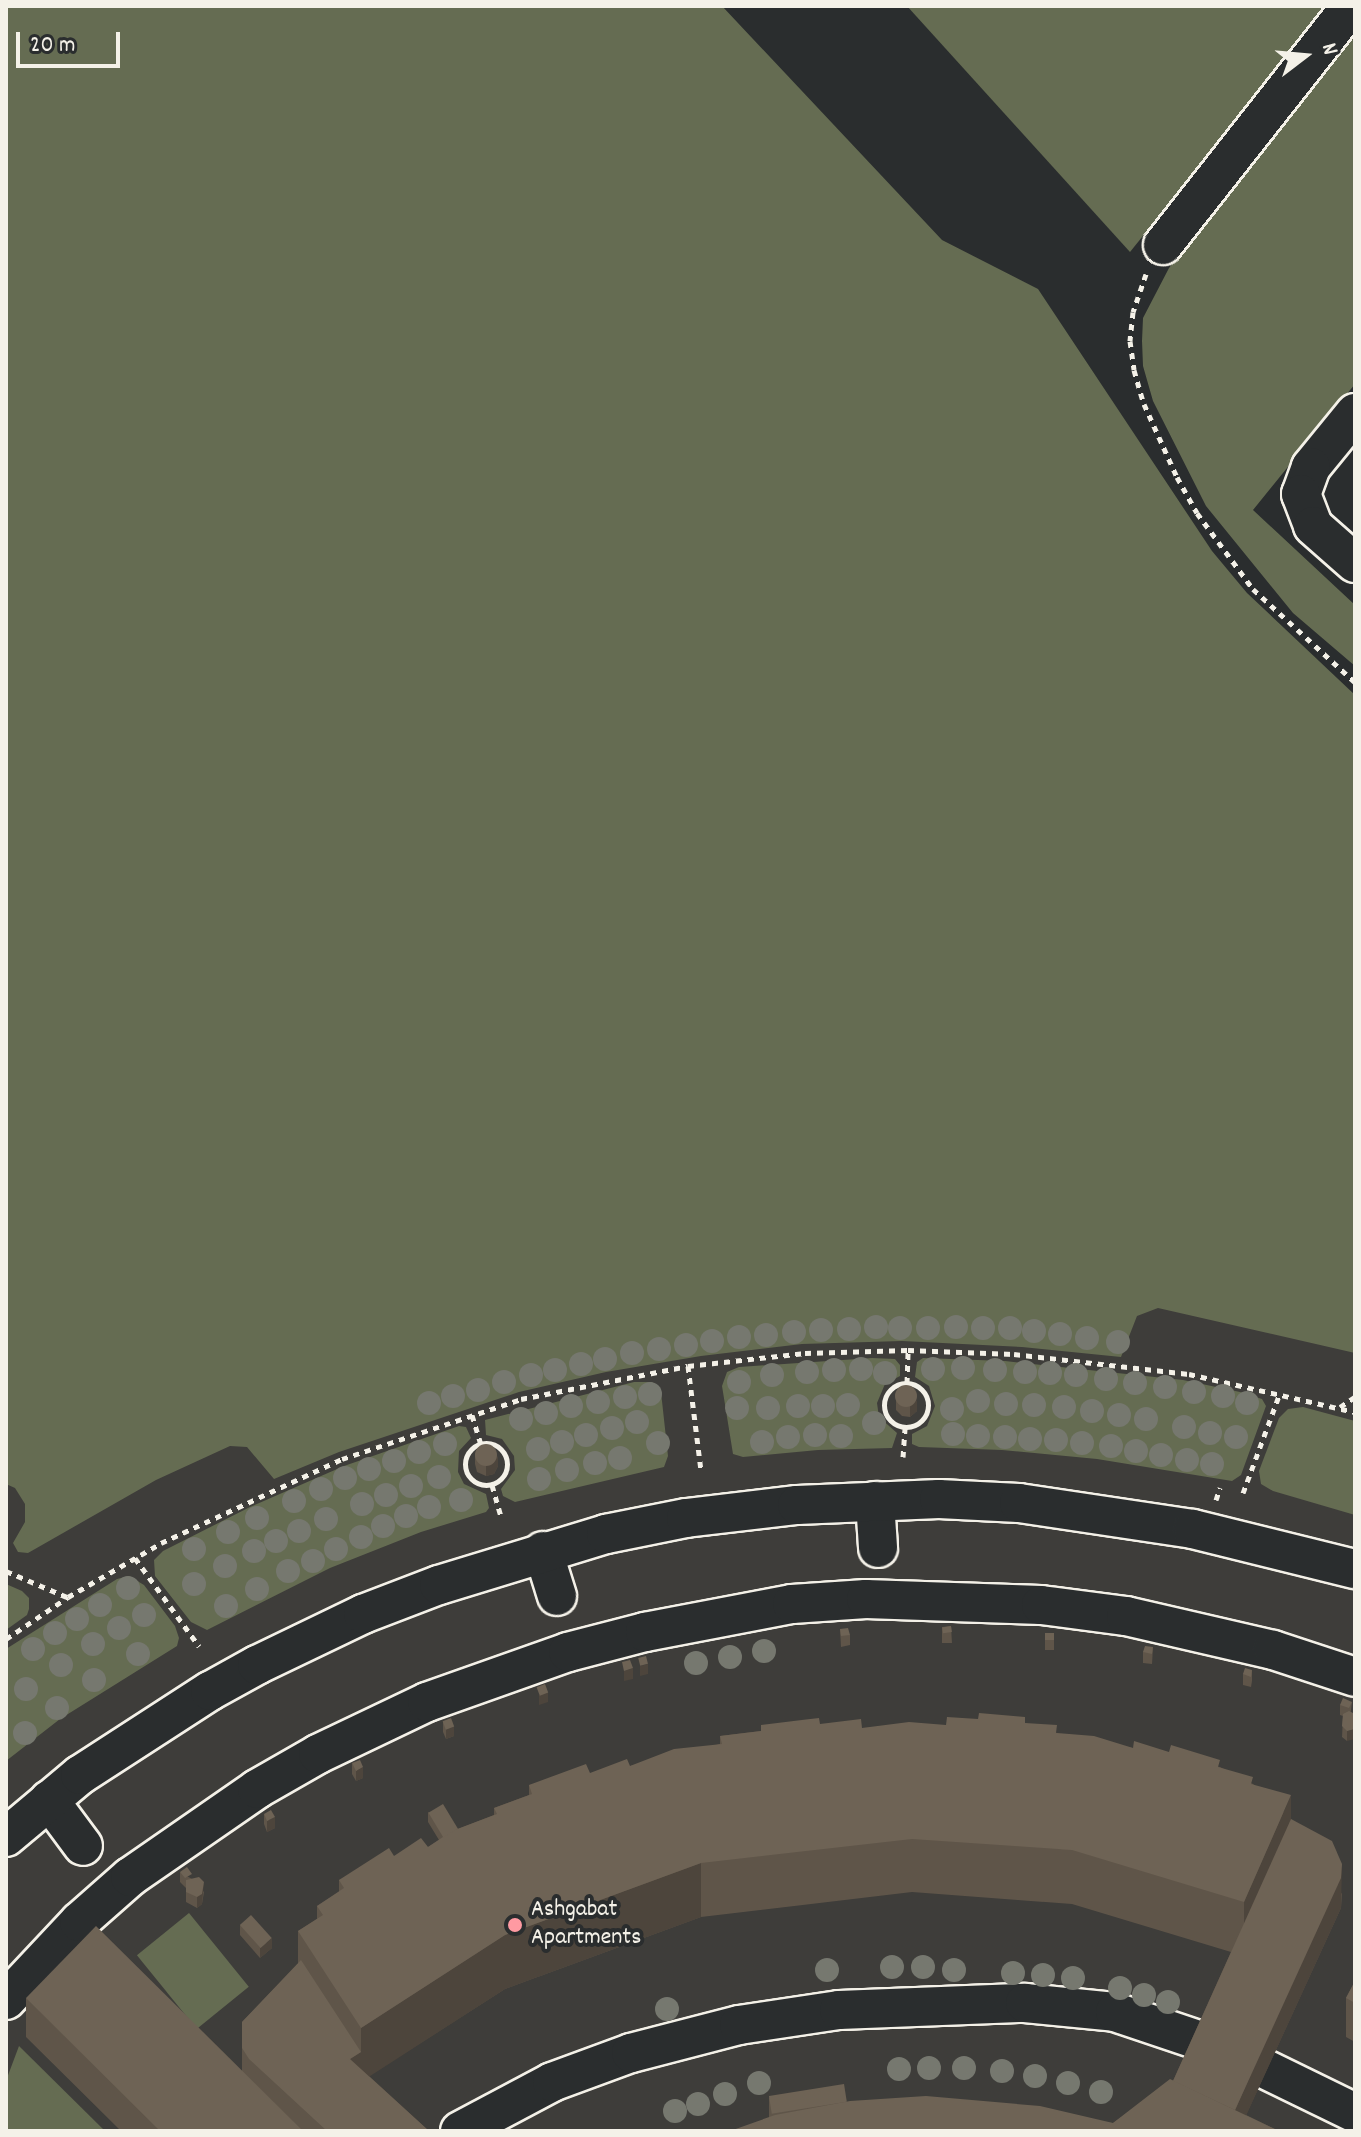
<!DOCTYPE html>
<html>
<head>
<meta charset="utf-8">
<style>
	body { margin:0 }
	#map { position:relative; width:1361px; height:2137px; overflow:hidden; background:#2a2d2e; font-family:Dekko,sans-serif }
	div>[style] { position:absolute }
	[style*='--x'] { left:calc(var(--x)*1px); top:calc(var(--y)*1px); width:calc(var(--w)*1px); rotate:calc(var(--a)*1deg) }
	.built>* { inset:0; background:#3e3d3a }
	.green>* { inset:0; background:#656c52; transform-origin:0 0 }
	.path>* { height:5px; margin-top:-2.5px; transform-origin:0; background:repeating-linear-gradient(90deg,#f4f1e8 0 6px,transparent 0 12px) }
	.path>.ring { margin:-2.5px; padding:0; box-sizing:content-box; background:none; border:5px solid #f4f1e8; border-radius:50% }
	.roads { filter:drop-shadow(2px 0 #f4f1e8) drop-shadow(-2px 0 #f4f1e8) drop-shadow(0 2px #f4f1e8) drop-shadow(0 -2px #f4f1e8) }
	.minor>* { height:38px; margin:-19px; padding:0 19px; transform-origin:19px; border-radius:19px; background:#2a2d2e }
	.trees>* { width:24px; height:24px; margin:-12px; border-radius:50%; background:#76786f }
	.wall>* { inset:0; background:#5f5549; transform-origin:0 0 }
	.shaded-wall>* { inset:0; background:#4d453c }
	.building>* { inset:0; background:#6e6355; transform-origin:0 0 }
	.round { border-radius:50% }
	.dots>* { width:22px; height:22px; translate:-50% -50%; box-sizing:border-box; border:4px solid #2a2d2e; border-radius:50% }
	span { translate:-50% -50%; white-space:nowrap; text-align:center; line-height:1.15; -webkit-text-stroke:8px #2a2d2e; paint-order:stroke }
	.poi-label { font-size:24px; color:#f4f1e8 }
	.left { translate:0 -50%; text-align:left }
	.frame { position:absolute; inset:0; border:8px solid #f4f1e8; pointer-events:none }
	.north { position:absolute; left:1265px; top:16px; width:80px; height:80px; -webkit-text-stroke:6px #2a2d2e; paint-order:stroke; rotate:74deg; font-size:22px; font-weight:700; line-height:32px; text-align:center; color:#f4f1e8 }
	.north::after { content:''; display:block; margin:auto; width:28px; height:36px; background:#f4f1e8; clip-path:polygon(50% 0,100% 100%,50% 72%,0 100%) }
	.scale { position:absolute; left:16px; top:32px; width:104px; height:36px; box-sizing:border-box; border:4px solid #f4f1e8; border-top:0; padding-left:10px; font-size:24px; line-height:28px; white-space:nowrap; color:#f4f1e8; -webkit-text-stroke:6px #2a2d2e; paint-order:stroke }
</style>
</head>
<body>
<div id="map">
	<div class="built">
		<i style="clip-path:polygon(1355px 1274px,1355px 2131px,6px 2131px,6px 1426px)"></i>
	</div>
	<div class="green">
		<i style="clip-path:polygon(6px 6px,722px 6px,942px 240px,1038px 289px,1212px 551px,1247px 593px,1355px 695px,1355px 1353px,1158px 1308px,1137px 1316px,1121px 1357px,1022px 1347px,902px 1341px,802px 1344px,701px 1356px,606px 1372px,519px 1392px,339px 1452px,274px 1479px,247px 1447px,230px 1446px,156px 1480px,28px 1553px,18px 1552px,13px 1543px,25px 1522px,25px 1504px,15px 1488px,6px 1484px)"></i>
		<i style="clip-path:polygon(907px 6px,1328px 6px,1130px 252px)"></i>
		<i style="clip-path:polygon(1355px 31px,1355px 384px,1253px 510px,1355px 605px,1355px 666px,1293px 613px,1206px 506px,1153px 401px,1143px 366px,1142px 341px,1143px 318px,1169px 268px)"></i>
		<i style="clip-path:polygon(872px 1358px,895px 1359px,900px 1365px,900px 1376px,885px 1384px,877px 1403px,879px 1417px,897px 1433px,892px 1448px,818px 1450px,743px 1457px,733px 1454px,722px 1386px,727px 1372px,739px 1367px)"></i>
		<i style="clip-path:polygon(923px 1358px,1005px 1361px,1183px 1380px,1240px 1392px,1262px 1399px,1266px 1406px,1241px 1475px,1232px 1481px,1097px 1459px,1002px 1450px,919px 1447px,912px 1444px,912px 1434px,927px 1426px,935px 1406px,929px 1386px,915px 1377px,917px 1362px)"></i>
		<i style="clip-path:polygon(634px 1382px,652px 1382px,661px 1392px,668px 1456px,664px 1467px,515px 1502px,503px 1496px,501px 1489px,515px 1470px,514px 1456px,502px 1439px,486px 1435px,485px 1420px)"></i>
		<i style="clip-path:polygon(1303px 1407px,1355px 1421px,1355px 1515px,1273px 1491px,1261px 1484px,1259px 1471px,1279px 1418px,1288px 1409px)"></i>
		<i style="clip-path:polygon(459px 1426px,466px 1427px,471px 1438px,459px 1451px,458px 1472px,464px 1484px,486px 1494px,489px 1508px,486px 1512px,421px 1532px,330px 1568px,207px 1630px,191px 1622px,155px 1576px,154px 1560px,163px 1551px,250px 1507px,344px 1466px)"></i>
		<i style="clip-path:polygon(129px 1576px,144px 1585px,175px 1626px,179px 1638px,177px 1646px,60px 1719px,6px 1761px,6px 1649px,117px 1579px)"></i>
		<i style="clip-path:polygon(6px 1584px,22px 1591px,29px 1598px,29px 1609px,27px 1615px,6px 1630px)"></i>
		<i style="left:189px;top:1913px;width:95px;height:67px;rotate:51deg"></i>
		<i style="clip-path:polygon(19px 2046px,105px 2131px,7px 2131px,7px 2078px)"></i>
	</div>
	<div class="path">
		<i style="--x:1146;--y:274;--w:40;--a:108.9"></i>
		<i style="--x:1133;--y:312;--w:29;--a:96"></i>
		<i style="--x:1130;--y:341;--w:29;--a:82"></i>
		<i style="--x:1134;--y:370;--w:35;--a:74"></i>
		<i style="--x:1144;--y:404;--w:80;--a:65.7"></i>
		<i style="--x:1177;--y:477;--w:41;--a:60.9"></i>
		<i style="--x:1197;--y:513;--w:94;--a:53.6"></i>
		<i style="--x:1253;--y:589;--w:138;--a:42.4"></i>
		<i style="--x:688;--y:1366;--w:105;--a:82.9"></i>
		<i style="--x:907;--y:1383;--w:33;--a:-88"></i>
		<i class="ring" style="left:884px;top:1383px;width:39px;height:39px"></i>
		<i style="--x:1340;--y:1407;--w:18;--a:-34"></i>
		<i style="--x:472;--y:1415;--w:30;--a:73"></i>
		<i class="ring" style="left:465px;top:1443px;width:37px;height:37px"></i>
		<i style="--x:903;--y:1457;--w:30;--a:-86"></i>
		<i style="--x:492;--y:1485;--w:33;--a:74"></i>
		<i style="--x:1243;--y:1493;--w:107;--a:-69.7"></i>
		<i style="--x:1216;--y:1500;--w:13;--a:-72"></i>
		<i style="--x:135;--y:1558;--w:109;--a:54"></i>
		<i style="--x:6;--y:1571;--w:66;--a:23.1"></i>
		<i style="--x:6;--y:1639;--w:75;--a:-34.1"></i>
		<i style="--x:68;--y:1597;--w:108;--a:-30.1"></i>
		<i style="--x:161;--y:1543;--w:200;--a:-24.9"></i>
		<i style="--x:342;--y:1459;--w:189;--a:-18.5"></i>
		<i style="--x:521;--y:1399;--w:170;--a:-11.2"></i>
		<i style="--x:688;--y:1366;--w:118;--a:-6.3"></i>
		<i style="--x:805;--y:1353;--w:103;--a:-1.7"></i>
		<i style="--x:908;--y:1350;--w:106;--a:2.2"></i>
		<i style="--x:1014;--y:1354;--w:176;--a:6.5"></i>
		<i style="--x:1189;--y:1374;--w:170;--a:12.9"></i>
	</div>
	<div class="roads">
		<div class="minor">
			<i style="--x:1163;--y:245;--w:304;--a:-51.8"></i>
			<i style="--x:1355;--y:413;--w:70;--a:129.2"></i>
			<i style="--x:1311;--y:467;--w:29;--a:110"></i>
			<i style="--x:1301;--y:494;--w:34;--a:69"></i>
			<i style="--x:1313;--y:526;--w:56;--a:41.4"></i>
			<i style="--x:875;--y:1501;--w:47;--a:86.3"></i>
			<i style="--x:543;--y:1551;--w:47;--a:72.7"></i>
			<i style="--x:49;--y:1800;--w:57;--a:53.5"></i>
			<i style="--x:6;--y:1837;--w:97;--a:-40"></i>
			<i style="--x:80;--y:1775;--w:155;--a:-32.9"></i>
			<i style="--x:210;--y:1691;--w:54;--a:-29"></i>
			<i style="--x:257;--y:1665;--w:118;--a:-25.7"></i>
			<i style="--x:363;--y:1614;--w:81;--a:-20.9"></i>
			<i style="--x:439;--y:1585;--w:175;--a:-17"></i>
			<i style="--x:606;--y:1534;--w:82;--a:-11.3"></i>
			<i style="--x:686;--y:1518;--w:112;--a:-6.7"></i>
			<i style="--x:797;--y:1505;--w:142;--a:-2.4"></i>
			<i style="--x:939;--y:1499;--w:80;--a:2.9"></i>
			<i style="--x:1019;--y:1503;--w:176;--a:8.5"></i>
			<i style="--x:1193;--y:1529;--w:167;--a:13.9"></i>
			<i style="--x:6;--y:2000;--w:107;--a:-46.9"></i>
			<i style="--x:79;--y:1922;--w:68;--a:-41.4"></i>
			<i style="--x:130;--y:1877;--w:155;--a:-34.7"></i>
			<i style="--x:257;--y:1789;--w:70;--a:-29.8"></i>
			<i style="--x:318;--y:1754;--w:121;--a:-25.5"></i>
			<i style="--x:427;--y:1702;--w:150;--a:-19.5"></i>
			<i style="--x:568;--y:1652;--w:80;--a:-14.6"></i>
			<i style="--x:645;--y:1632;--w:150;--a:-10.8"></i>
			<i style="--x:792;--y:1604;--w:74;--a:-3.9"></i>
			<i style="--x:866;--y:1599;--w:175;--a:2"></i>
			<i style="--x:1041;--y:1605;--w:86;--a:7.4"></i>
			<i style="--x:1126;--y:1616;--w:151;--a:13"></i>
			<i style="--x:1273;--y:1650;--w:86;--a:18.2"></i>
			<i style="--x:1267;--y:2070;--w:98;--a:26"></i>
			<i style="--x:460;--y:2131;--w:104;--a:-28"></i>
			<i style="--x:552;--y:2082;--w:84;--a:-20.2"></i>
			<i style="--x:631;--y:2053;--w:112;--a:-14.5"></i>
			<i style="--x:739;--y:2025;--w:101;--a:-8.5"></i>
			<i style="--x:839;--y:2010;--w:186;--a:-2.2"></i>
			<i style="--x:1025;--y:2003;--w:90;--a:5.7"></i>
			<i style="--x:1115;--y:2012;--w:94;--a:18.6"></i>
		</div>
	</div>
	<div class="trees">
		<i style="left:876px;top:1327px"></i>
		<i style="left:956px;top:1327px"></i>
		<i style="left:900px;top:1328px"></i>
		<i style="left:928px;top:1328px"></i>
		<i style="left:983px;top:1328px"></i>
		<i style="left:1010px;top:1328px"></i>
		<i style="left:849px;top:1329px"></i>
		<i style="left:821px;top:1330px"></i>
		<i style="left:1034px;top:1331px"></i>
		<i style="left:794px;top:1332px"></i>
		<i style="left:1060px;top:1334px"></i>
		<i style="left:766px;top:1335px"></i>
		<i style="left:739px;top:1337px"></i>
		<i style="left:1087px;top:1338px"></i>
		<i style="left:712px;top:1341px"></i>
		<i style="left:1118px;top:1342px"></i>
		<i style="left:686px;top:1345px"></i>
		<i style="left:659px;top:1349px"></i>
		<i style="left:632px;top:1353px"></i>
		<i style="left:605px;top:1359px"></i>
		<i style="left:581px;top:1364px"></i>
		<i style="left:963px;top:1368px"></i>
		<i style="left:861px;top:1369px"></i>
		<i style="left:933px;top:1369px"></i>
		<i style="left:555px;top:1370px"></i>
		<i style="left:834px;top:1370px"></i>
		<i style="left:995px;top:1370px"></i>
		<i style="left:807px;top:1372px"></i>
		<i style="left:1025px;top:1372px"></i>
		<i style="left:885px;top:1373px"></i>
		<i style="left:1050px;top:1373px"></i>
		<i style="left:531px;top:1375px"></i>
		<i style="left:772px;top:1375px"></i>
		<i style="left:1076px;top:1375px"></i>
		<i style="left:1106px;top:1379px"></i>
		<i style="left:504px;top:1382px"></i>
		<i style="left:739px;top:1382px"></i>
		<i style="left:1135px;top:1383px"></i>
		<i style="left:1165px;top:1387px"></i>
		<i style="left:478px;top:1390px"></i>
		<i style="left:1194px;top:1392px"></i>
		<i style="left:650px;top:1394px"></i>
		<i style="left:453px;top:1396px"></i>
		<i style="left:1223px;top:1396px"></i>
		<i style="left:625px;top:1397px"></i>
		<i style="left:978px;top:1401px"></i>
		<i style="left:598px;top:1402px"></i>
		<i style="left:429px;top:1403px"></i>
		<i style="left:1247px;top:1403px"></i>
		<i style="left:1006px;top:1404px"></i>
		<i style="left:848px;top:1405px"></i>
		<i style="left:1034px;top:1405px"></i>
		<i style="left:571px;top:1406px"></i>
		<i style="left:798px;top:1406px"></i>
		<i style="left:823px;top:1406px"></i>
		<i style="left:1064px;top:1407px"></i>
		<i style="left:737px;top:1408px"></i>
		<i style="left:768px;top:1408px"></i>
		<i style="left:952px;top:1409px"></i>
		<i style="left:1092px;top:1411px"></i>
		<i style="left:546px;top:1413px"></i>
		<i style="left:1119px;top:1415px"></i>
		<i style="left:521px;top:1419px"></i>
		<i style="left:1146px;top:1419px"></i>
		<i style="left:637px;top:1422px"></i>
		<i style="left:874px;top:1423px"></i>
		<i style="left:1184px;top:1427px"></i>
		<i style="left:612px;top:1428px"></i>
		<i style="left:1210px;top:1433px"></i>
		<i style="left:953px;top:1434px"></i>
		<i style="left:586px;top:1435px"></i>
		<i style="left:815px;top:1435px"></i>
		<i style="left:841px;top:1436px"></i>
		<i style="left:978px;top:1436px"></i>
		<i style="left:788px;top:1437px"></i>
		<i style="left:1005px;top:1437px"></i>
		<i style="left:1236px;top:1437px"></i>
		<i style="left:1030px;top:1439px"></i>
		<i style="left:1056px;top:1440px"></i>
		<i style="left:562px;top:1442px"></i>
		<i style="left:762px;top:1442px"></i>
		<i style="left:658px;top:1443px"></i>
		<i style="left:1082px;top:1443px"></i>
		<i style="left:445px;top:1444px"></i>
		<i style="left:1111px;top:1446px"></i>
		<i style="left:538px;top:1449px"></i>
		<i style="left:1136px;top:1451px"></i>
		<i style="left:419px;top:1452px"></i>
		<i style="left:1161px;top:1455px"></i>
		<i style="left:620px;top:1458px"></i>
		<i style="left:1187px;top:1460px"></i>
		<i style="left:394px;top:1461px"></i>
		<i style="left:595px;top:1463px"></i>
		<i style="left:1212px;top:1464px"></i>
		<i style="left:369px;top:1469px"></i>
		<i style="left:567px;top:1470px"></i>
		<i style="left:439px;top:1477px"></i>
		<i style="left:345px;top:1478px"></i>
		<i style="left:539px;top:1479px"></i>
		<i style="left:411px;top:1486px"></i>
		<i style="left:321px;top:1489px"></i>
		<i style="left:386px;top:1495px"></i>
		<i style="left:461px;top:1500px"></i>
		<i style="left:294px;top:1501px"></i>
		<i style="left:362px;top:1504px"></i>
		<i style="left:429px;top:1507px"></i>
		<i style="left:406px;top:1516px"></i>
		<i style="left:257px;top:1518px"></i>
		<i style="left:326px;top:1519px"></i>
		<i style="left:383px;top:1526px"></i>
		<i style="left:299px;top:1531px"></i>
		<i style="left:228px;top:1532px"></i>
		<i style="left:361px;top:1537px"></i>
		<i style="left:276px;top:1541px"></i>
		<i style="left:194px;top:1549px"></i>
		<i style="left:336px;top:1549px"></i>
		<i style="left:254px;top:1551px"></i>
		<i style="left:313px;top:1561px"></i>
		<i style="left:225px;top:1566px"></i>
		<i style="left:288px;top:1571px"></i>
		<i style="left:194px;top:1584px"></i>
		<i style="left:128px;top:1588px"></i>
		<i style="left:257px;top:1589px"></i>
		<i style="left:100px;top:1605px"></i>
		<i style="left:226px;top:1606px"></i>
		<i style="left:144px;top:1615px"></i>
		<i style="left:77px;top:1619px"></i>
		<i style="left:119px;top:1628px"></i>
		<i style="left:55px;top:1633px"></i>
		<i style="left:93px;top:1644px"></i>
		<i style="left:33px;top:1649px"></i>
		<i style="left:764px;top:1651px"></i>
		<i style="left:138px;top:1654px"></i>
		<i style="left:730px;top:1657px"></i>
		<i style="left:696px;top:1663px"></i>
		<i style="left:61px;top:1665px"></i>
		<i style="left:94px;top:1680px"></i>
		<i style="left:26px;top:1689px"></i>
		<i style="left:57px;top:1708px"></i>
		<i style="left:25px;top:1733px"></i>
		<i style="left:892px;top:1967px"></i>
		<i style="left:923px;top:1967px"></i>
		<i style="left:827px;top:1970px"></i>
		<i style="left:954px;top:1970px"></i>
		<i style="left:1013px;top:1973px"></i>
		<i style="left:1043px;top:1975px"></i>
		<i style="left:1073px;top:1978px"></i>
		<i style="left:1120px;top:1988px"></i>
		<i style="left:1144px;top:1995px"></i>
		<i style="left:1168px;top:2002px"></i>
		<i style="left:667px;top:2009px"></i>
		<i style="left:929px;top:2068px"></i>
		<i style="left:964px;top:2068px"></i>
		<i style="left:899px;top:2069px"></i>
		<i style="left:1002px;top:2071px"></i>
		<i style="left:1035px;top:2076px"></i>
		<i style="left:759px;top:2083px"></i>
		<i style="left:1068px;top:2083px"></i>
		<i style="left:1101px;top:2092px"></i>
		<i style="left:725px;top:2094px"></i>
		<i style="left:698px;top:2104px"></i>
		<i style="left:675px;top:2111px"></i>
	</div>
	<div class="wall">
		<i style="clip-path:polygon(896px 1391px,917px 1411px,910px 1417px,902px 1416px,896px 1410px)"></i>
		<i style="clip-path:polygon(475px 1453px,498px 1466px,494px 1474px,486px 1476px,477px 1472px,475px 1464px)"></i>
		<i style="clip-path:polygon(951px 1626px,952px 1643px,942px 1643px,942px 1627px)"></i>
		<i style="clip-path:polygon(840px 1629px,850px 1635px,850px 1645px,841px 1647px)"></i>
		<i style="left:1045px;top:1633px;width:9px;height:17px"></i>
		<i style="clip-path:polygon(1153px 1647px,1152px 1664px,1143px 1663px,1143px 1652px)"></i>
		<i style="clip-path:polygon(1252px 1670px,1252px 1681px,1251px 1687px,1243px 1685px,1243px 1674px)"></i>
		<i style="clip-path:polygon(1352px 1702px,1347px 1741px,1342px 1737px,1343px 1716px,1340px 1715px,1340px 1705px)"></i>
		<i style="clip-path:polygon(443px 1721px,454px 1736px,446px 1739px,443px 1732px)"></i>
		<i style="clip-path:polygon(1025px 1723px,1057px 1733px,1133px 1748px,1220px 1767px,1253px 1784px,1291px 1819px,1342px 1894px,1341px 1908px,1246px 2115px,1279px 2131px,769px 2118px,769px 2098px,847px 2102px,1113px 2123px,1173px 2081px,1231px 1952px,1072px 1904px,912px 1892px,701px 1917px,505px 1989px,369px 2076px,429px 2131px,121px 2131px,26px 2037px,26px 1998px,242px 2071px,242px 2022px,298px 1964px,298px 1931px,317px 1919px,317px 1906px,339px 1892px,339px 1880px,394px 1856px,428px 1847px,439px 1840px,428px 1822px,428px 1812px,458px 1829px,494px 1815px,494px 1808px,529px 1795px,529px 1785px,630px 1766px,720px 1744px,720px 1736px,820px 1724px,862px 1728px)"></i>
		<i style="clip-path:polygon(352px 1763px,363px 1778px,356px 1781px,352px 1774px)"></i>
		<i style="clip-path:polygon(264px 1814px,275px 1828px,267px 1832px,264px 1824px)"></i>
		<i style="clip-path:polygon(180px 1872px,192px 1879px,204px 1892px,202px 1904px,197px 1908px,186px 1902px,186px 1888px,180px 1882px)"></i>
		<i style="clip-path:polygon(240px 1925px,272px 1948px,260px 1958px,240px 1935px)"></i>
		<i style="clip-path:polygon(1355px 1981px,1355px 2042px,1346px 2037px,1346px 1998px)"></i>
	</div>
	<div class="shaded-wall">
		<i style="clip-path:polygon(917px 1400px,917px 1411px,910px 1417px,910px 1406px)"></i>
		<i style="clip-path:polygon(498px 1456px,498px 1466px,494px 1474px,486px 1476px,486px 1466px)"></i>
		<i style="clip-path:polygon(648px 1664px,648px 1674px,640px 1676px,640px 1666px)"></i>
		<i style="clip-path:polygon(633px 1668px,633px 1679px,624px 1681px,624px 1671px)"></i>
		<i style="clip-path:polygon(548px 1692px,548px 1702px,539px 1705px,539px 1695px)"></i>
		<i style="clip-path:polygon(454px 1726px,454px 1736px,446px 1739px,446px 1729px)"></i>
		<i style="clip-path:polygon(1355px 1729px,1355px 1739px,1347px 1741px,1347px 1731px)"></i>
		<i style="clip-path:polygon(363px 1767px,363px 1778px,356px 1781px,356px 1771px)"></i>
		<i style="clip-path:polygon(1291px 1795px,1291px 1849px,1244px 1956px,1244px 1902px)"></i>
		<i style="clip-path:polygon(275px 1817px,275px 1828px,267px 1832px,267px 1821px)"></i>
		<i style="clip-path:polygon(701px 1863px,701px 1917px,505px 1989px,350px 2089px,350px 2059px,361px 2052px,361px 2028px,505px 1935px)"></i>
		<i style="clip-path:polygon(1342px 1864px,1341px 1908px,1239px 2131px,1233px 2115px)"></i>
		<i style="clip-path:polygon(204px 1882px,202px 1904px,197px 1908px,197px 1897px)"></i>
		<i style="clip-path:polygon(272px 1938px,272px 1948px,260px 1958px,260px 1948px)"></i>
	</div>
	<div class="building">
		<i class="round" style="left:895px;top:1385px;width:22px;height:22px"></i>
		<i class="round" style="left:475px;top:1444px;width:22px;height:22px"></i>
		<i style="left:951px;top:1626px;width:6px;height:9px;rotate:81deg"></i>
		<i style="clip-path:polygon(848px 1628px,850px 1635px,841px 1636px,840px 1629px)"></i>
		<i style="left:1045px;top:1633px;width:9px;height:7px"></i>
		<i style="clip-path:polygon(1145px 1646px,1153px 1647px,1152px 1654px,1143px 1652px)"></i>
		<i style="left:646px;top:1656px;width:8px;height:8px;rotate:76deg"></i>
		<i style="clip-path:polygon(630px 1660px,633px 1668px,624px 1671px,622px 1662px)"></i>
		<i style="clip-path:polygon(1245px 1668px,1252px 1670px,1251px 1677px,1243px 1674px)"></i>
		<i style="left:545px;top:1684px;width:9px;height:9px;rotate:69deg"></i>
		<i style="clip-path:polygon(1343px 1698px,1352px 1702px,1349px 1708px,1340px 1705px)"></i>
		<i style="clip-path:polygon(1349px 1711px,1355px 1714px,1355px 1729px,1347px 1731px,1342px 1726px,1343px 1714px)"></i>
		<i style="clip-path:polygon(979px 1713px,1025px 1717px,1025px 1723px,1057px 1725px,1056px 1733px,1094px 1736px,1133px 1748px,1134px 1741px,1169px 1752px,1171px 1745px,1220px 1760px,1218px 1767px,1253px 1777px,1251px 1784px,1291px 1795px,1244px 1902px,1072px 1850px,912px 1839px,701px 1863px,505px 1935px,361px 2028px,298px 1931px,323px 1915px,317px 1906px,344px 1888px,339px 1880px,389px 1848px,394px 1856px,421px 1838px,428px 1847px,452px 1831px,497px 1814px,494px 1808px,532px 1794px,529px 1785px,586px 1764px,590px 1773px,627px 1759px,630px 1766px,674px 1749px,722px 1744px,720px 1736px,761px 1731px,761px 1725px,819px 1718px,820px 1724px,861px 1719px,862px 1728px,909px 1722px,946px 1725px,947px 1717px,978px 1719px)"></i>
		<i style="left:451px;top:1718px;width:9px;height:9px;rotate:69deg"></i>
		<i style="clip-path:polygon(360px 1760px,363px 1767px,356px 1771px,352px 1763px)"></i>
		<i style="left:443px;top:1804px;width:29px;height:17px;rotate:59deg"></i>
		<i style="clip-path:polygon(271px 1810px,275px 1817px,267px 1821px,264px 1814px)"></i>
		<i style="clip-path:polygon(1291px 1819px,1332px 1841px,1342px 1864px,1341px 1878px,1235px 2110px,1173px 2081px)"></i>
		<i style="clip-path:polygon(187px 1867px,192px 1874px,185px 1878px,180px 1872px)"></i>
		<i style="clip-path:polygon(199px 1877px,204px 1882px,202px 1894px,197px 1897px,186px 1892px,186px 1880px)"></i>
		<i style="left:251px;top:1915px;width:31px;height:15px;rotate:48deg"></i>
		<i style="clip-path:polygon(96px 1926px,303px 2131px,160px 2131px,26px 1998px)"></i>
		<i style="clip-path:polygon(301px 1960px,361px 2052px,350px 2059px,429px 2131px,327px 2131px,249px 2059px,242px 2048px,242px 2022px)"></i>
		<i style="clip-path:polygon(1355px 1981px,1355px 2003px,1346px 1998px)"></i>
		<i style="clip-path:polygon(1170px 2079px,1279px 2131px,730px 2131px,775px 2115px,850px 2101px,926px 2096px,1040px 2106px,1113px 2123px)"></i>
		<i style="left:844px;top:2084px;width:18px;height:76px;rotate:81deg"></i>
	</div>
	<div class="dots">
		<i style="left:515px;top:1925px;background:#ff9aa2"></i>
	</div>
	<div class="poi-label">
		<span class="left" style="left:531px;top:1925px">Ashgabat<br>Apartments</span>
	</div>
	<div class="frame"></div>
	<div class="north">N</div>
	<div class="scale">20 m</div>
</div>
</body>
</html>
